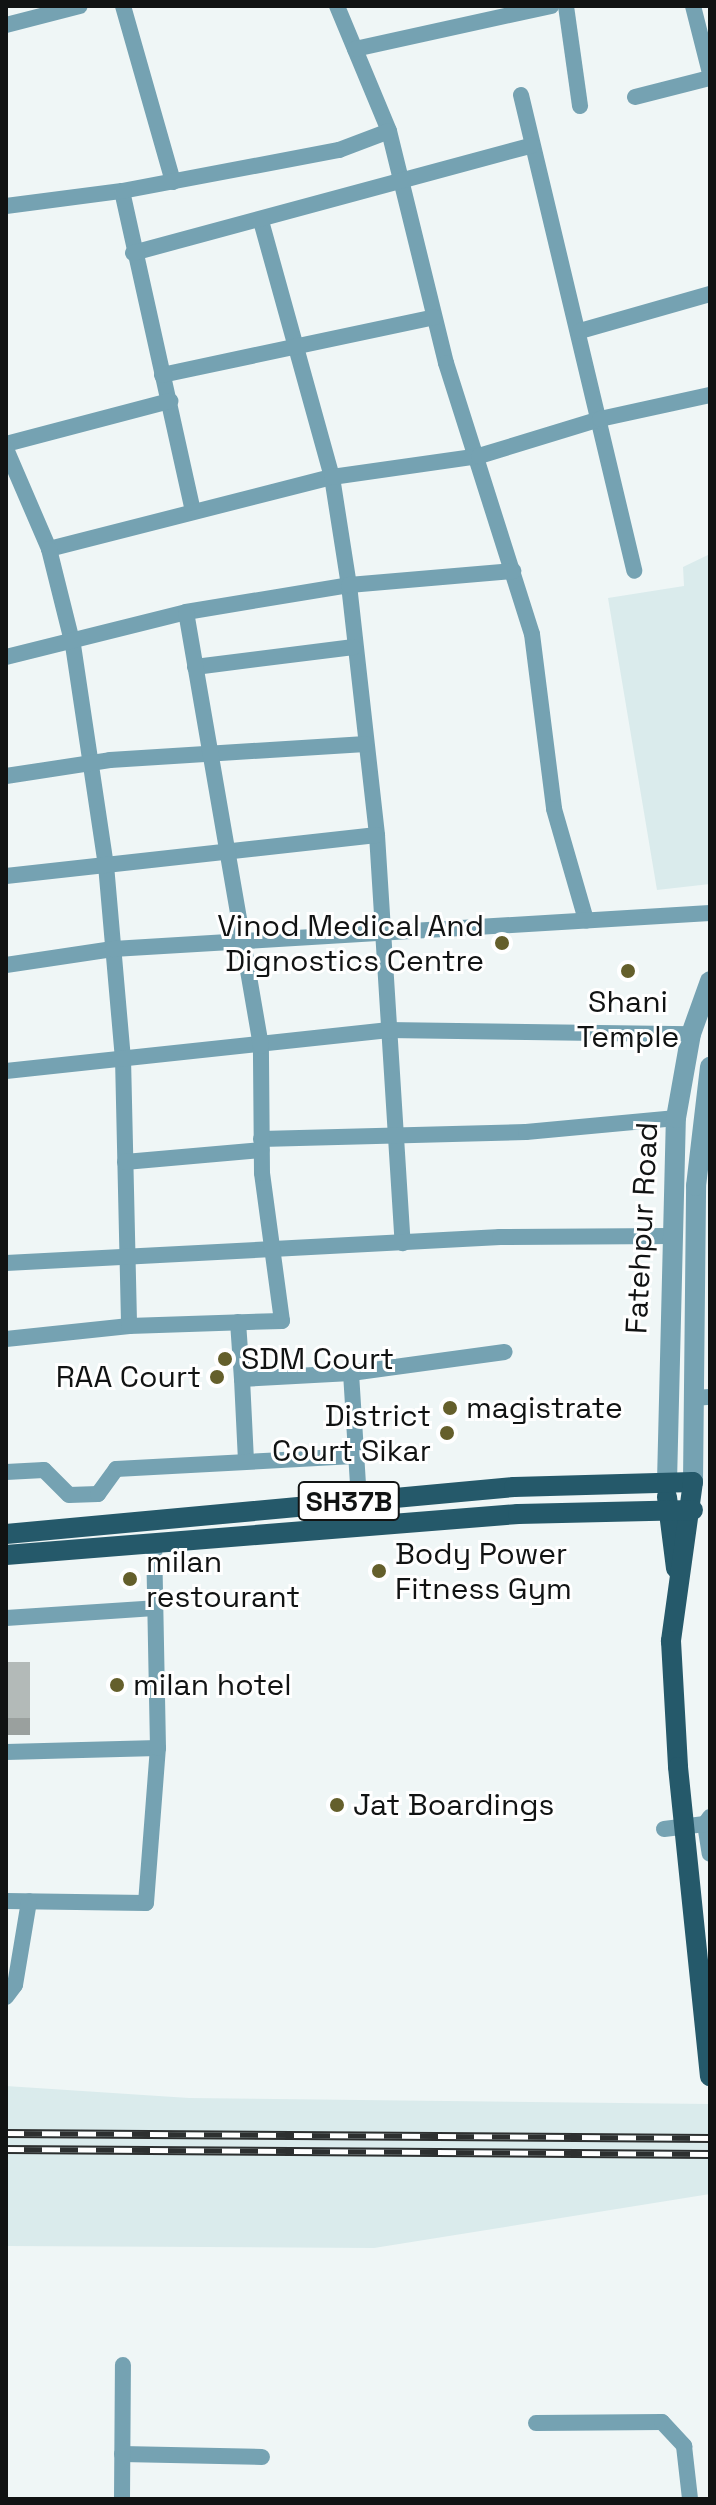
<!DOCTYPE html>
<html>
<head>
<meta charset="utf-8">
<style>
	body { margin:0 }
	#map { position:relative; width:716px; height:2505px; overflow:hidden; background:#eff6f6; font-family:"Space Grotesk",sans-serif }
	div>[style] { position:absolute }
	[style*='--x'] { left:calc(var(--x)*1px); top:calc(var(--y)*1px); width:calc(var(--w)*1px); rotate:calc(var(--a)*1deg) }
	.built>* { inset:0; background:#daebec }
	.minor>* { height:16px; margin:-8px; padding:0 8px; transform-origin:8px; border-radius:8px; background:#75a2b2 }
	.tertiary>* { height:20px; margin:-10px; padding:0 10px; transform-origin:10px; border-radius:10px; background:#75a2b2 }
	.primary>* { height:20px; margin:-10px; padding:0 10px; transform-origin:10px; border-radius:10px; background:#25596a }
	.rail>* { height:9px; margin-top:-4.5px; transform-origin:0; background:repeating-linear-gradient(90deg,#fff 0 18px,#2d3030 0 36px); box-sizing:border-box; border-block:2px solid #2d3030 }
	.primary-bridge>* { height:20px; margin:-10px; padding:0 10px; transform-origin:10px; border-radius:10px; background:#25596a }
	.wall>* { inset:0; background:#9aa09e; transform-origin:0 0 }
	.building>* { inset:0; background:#b3bab8; transform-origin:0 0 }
	.dots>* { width:22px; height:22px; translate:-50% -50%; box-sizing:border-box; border:4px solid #fff; border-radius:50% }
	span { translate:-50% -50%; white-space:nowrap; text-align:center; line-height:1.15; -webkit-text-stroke:6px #fff; paint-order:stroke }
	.shield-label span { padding:2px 6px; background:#fff; border:2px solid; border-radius:6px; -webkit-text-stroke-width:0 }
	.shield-label { font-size:28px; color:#111313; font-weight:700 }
	.poi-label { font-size:30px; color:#111313 }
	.right { translate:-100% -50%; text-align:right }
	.left { translate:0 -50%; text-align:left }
	.street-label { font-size:30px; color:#111313 }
	.frame { position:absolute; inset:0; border:8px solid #111313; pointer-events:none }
</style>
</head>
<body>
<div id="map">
	<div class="built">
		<i style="clip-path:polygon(710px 554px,710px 884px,657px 890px,608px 598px,684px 586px,683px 567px)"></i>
		<i style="clip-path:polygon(6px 2086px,189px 2098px,710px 2104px,710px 2194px,374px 2248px,6px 2246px)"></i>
	</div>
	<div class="minor">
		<i style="--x:123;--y:6;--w:183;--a:74.1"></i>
		<i style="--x:337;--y:6;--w:135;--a:67.4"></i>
		<i style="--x:389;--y:131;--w:239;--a:76.2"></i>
		<i style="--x:446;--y:363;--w:284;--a:72.4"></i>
		<i style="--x:532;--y:634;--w:176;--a:82.8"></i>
		<i style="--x:554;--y:809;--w:116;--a:73.9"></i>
		<i style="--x:566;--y:6;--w:101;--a:82"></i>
		<i style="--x:693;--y:6;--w:69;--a:75.8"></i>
		<i style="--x:6;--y:25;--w:76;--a:-14.4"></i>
		<i style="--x:355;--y:49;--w:201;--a:-12.4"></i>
		<i style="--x:521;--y:95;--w:489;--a:76.6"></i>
		<i style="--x:635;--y:97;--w:77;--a:-14.2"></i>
		<i style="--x:122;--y:191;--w:327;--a:77.5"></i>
		<i style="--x:6;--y:206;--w:117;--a:-7.4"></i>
		<i style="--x:122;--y:191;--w:221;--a:-10.7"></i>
		<i style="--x:339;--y:150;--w:53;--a:-20.8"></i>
		<i style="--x:261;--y:221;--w:266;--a:74.5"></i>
		<i style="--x:332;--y:477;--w:109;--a:81.1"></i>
		<i style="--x:349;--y:585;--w:252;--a:83.6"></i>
		<i style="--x:377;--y:835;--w:409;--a:86.4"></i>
		<i style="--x:133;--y:253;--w:413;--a:-15.1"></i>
		<i style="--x:580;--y:331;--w:135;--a:-15.9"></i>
		<i style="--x:162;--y:375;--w:278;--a:-12"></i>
		<i style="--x:6;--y:444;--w:170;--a:-14.7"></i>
		<i style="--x:6;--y:449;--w:109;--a:66.7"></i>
		<i style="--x:49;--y:549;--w:292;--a:-14.3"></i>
		<i style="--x:332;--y:477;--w:148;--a:-8.1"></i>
		<i style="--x:479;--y:456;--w:127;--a:-17"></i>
		<i style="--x:600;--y:419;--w:113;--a:-12.3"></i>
		<i style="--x:49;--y:549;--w:99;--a:76"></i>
		<i style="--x:73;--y:645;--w:222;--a:81.5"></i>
		<i style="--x:106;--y:865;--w:194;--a:85"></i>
		<i style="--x:123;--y:1058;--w:268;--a:88.7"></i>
		<i style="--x:6;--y:657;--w:186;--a:-14"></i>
		<i style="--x:186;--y:612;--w:165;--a:-9.4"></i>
		<i style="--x:349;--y:585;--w:165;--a:-4.9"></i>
		<i style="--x:195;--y:667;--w:160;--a:-7.2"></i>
		<i style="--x:6;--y:776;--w:105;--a:-8.7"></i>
		<i style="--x:110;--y:760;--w:256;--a:-3.6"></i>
		<i style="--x:6;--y:876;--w:373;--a:-6.3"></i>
		<i style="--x:6;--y:965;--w:108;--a:-8.5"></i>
		<i style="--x:113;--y:949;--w:598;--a:-3.45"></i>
		<i style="--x:6;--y:1071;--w:383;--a:-6.1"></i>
		<i style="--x:387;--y:1030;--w:304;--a:0.8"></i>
		<i style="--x:261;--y:1139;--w:265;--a:-1.5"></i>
		<i style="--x:526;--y:1132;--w:151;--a:-5.3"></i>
		<i style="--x:125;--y:1162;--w:137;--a:-5"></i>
		<i style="--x:6;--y:1263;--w:495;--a:-3"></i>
		<i style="--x:500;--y:1237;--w:170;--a:-0.3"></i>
		<i style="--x:238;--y:1322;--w:57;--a:86"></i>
		<i style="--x:242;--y:1379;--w:109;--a:-3.2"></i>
		<i style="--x:351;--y:1373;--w:127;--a:86.4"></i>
		<i style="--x:6;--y:1339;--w:124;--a:-6"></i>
		<i style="--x:129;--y:1326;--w:153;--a:-1.9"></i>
		<i style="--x:282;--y:1321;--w:149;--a:-97.7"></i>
		<i style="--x:262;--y:1173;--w:127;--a:-90.5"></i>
		<i style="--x:261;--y:1046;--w:440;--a:-99.8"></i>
		<i style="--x:351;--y:1373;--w:155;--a:-7.8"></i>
		<i style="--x:242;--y:1379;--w:81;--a:87.2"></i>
		<i style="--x:694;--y:1398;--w:16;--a:-4"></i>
		<i style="--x:6;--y:1472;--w:38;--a:-3"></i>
		<i style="--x:44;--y:1470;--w:35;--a:45"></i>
		<i style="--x:69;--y:1495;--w:29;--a:-2"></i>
		<i style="--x:98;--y:1494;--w:31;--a:-54"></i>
		<i style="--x:116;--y:1469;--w:238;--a:-3.1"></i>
		<i style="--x:6;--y:1618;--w:149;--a:-3.8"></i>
		<i style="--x:6;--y:1752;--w:152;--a:-1.5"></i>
		<i style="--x:710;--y:1817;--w:9;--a:126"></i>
		<i style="--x:705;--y:1824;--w:30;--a:81"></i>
		<i style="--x:664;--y:1829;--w:41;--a:-7"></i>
		<i style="--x:6;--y:1901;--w:140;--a:0.8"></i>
		<i style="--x:146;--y:1903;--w:155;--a:-85.6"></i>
		<i style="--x:158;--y:1748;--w:205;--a:-91.1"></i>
		<i style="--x:6;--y:1997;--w:15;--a:-53"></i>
		<i style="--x:15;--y:1985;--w:85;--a:-80.5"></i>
		<i style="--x:536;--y:2423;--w:126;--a:-0.5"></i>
		<i style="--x:662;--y:2422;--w:33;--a:47"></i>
		<i style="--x:684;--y:2446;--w:53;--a:83.5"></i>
		<i style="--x:122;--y:2454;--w:140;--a:1.2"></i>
		<i style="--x:122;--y:2499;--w:134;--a:-89.6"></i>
	</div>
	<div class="tertiary">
		<i style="--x:667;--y:1482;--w:364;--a:-88.6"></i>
		<i style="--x:676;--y:1118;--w:85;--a:-79.9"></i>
		<i style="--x:691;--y:1034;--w:56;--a:-70.3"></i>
		<i style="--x:693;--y:1482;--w:296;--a:-89.4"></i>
		<i style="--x:696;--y:1186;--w:120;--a:-83.3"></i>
	</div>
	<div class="primary">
		<i style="--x:667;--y:1497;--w:72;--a:82.8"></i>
		<i style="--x:6;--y:1534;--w:510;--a:-5.29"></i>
		<i style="--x:514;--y:1487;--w:179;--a:-1.6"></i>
		<i style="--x:693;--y:1482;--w:161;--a:97.9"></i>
		<i style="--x:6;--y:1555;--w:514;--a:-4.58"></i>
		<i style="--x:518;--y:1514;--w:175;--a:-1.3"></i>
	</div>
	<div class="rail">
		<i style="--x:6;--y:2133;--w:704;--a:0.41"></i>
		<i style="--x:6;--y:2149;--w:704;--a:0.41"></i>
	</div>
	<div class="primary-bridge">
		<i style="--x:671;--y:1641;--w:126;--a:86.8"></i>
		<i style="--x:678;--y:1767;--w:311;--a:84.1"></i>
	</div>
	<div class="wall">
		<i style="left:6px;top:1662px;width:24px;height:73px"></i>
	</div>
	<div class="building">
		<i style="left:6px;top:1662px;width:24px;height:56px"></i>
	</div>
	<div class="dots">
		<i style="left:502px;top:943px;background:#645f2b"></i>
		<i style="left:628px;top:971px;background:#645f2b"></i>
		<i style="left:225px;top:1359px;background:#645f2b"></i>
		<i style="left:217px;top:1377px;background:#645f2b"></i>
		<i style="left:450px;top:1408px;background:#645f2b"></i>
		<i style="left:447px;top:1433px;background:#645f2b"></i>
		<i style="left:379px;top:1571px;background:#645f2b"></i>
		<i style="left:130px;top:1579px;background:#645f2b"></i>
		<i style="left:117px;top:1685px;background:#645f2b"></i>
		<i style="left:337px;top:1805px;background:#645f2b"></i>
	</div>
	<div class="shield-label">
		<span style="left:349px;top:1501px">SH37B</span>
	</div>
	<div class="poi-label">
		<span class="right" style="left:484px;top:943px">Vinod Medical And<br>Dignostics Centre</span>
		<span style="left:628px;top:1019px">Shani<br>Temple</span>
		<span class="left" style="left:241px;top:1359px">SDM Court</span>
		<span class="right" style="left:201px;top:1377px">RAA Court</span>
		<span class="left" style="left:466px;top:1408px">magistrate</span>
		<span class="right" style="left:431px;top:1433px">District<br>Court Sikar</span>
		<span class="left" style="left:395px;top:1571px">Body Power<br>Fitness Gym</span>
		<span class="left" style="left:146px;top:1579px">milan<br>restourant</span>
		<span class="left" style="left:133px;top:1685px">milan hotel</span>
		<span class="left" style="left:353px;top:1805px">Jat Boardings</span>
	</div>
	<div class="street-label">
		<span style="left:642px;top:1228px;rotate:-87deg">Fatehpur Road</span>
	</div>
	<div class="frame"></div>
</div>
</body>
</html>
